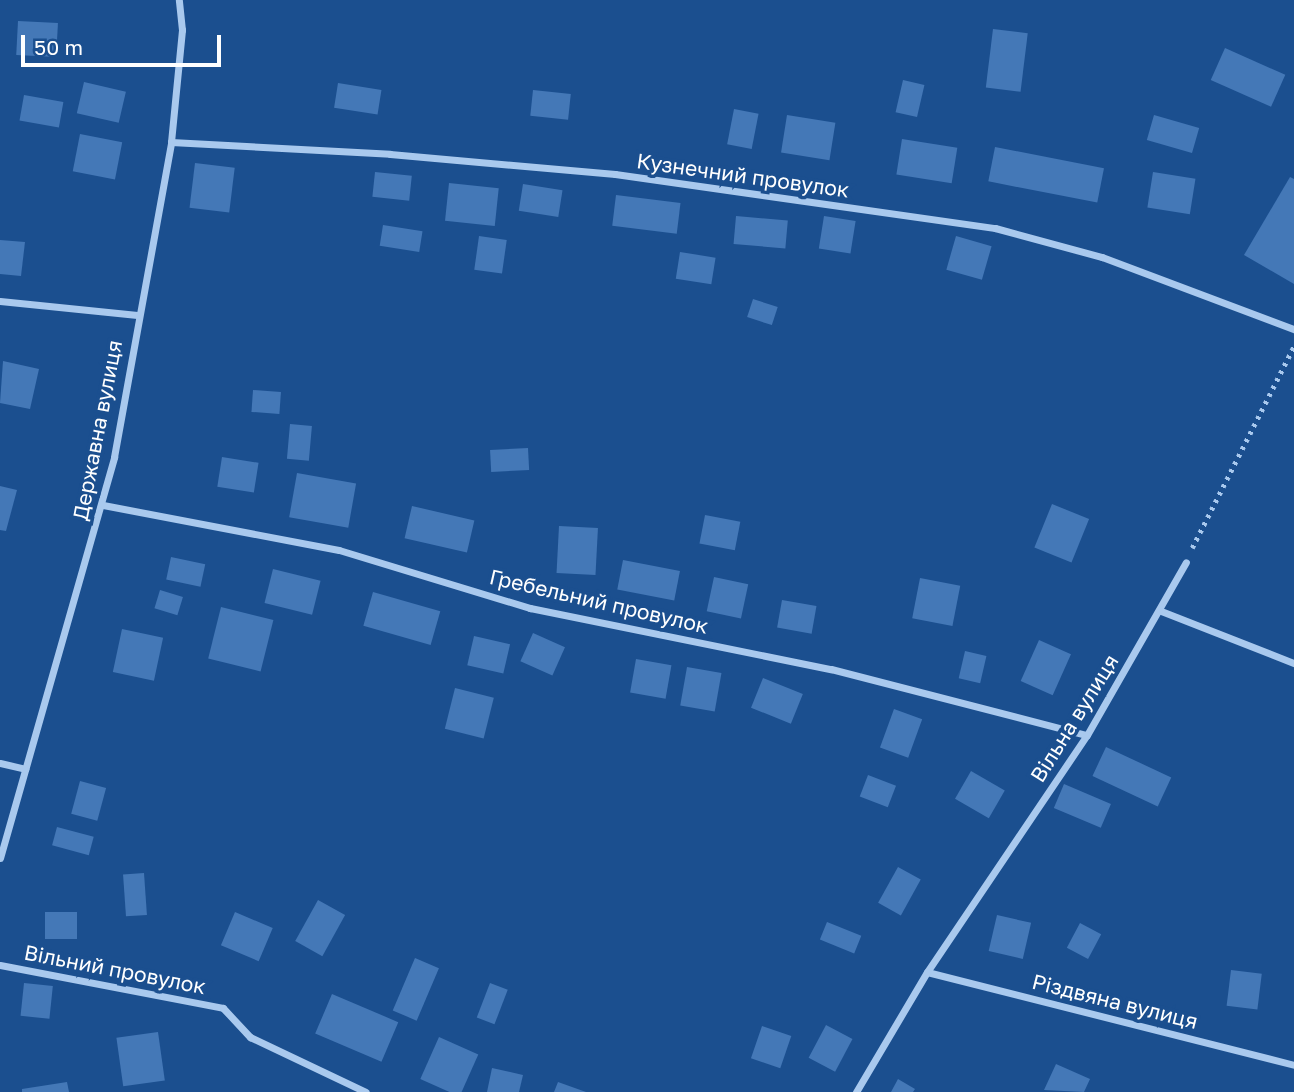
<!DOCTYPE html>
<html>
<head>
<meta charset="utf-8">
<style>
	body { margin:0 }
	#map { position:relative; width:1294px; height:1092px; overflow:hidden; background:#1b4f8f; font-family:"Golos Text",sans-serif }
	div>[style] { position:absolute }
	[style*='--x'] { left:calc(var(--x)*1px); top:calc(var(--y)*1px); width:calc(var(--w)*1px); rotate:calc(var(--a)*1deg) }
	.building>* { inset:0; background:#4478b7; transform-origin:0 0 }
	.path>* { height:4.5px; margin-top:-2.25px; transform-origin:0; background:repeating-linear-gradient(90deg,#a9c9ee 0 3.5px,transparent 0 8.5px) }
	.street>* { height:7px; margin:-3.5px; padding:0 3.5px; transform-origin:3.5px; border-radius:3.5px; background:#a9c9ee }
	span { translate:-50% -50%; white-space:nowrap; text-align:center; line-height:1.15; -webkit-text-stroke:7px #1b4f8f; paint-order:stroke }
	.street-label { font-size:21px; color:#fff }
	.scale { position:absolute; left:21px; top:35px; width:200px; height:32px; box-sizing:border-box; border:4px solid #fff; border-top:0; padding-left:9px; font-size:21px; line-height:24px; white-space:nowrap; color:#fff; -webkit-text-stroke:5px #1b4f8f; paint-order:stroke }
</style>
</head>
<body>
<div id="map">
	<div class="building">
		<i style="left:18px;top:21px;width:40px;height:34px;rotate:3deg"></i>
		<i style="left:993px;top:29px;width:35px;height:59px;rotate:7deg"></i>
		<i style="left:1225px;top:48px;width:66px;height:35px;rotate:24deg"></i>
		<i style="left:903px;top:80px;width:22px;height:33px;rotate:13deg"></i>
		<i style="left:84px;top:82px;width:43px;height:32px;rotate:13deg"></i>
		<i style="left:338px;top:83px;width:44px;height:25px;rotate:9deg"></i>
		<i style="left:533px;top:90px;width:38px;height:26px;rotate:6deg"></i>
		<i style="left:24px;top:95px;width:40px;height:26px;rotate:10deg"></i>
		<i style="left:734px;top:109px;width:25px;height:36px;rotate:11deg"></i>
		<i style="left:787px;top:115px;width:49px;height:38px;rotate:9deg"></i>
		<i style="left:1154px;top:115px;width:47px;height:26px;rotate:16deg"></i>
		<i style="left:80px;top:134px;width:43px;height:38px;rotate:11deg"></i>
		<i style="left:902px;top:139px;width:56px;height:36px;rotate:9deg"></i>
		<i style="left:995px;top:147px;width:111px;height:35px;rotate:11deg"></i>
		<i style="left:195px;top:163px;width:40px;height:45px;rotate:7deg"></i>
		<i style="left:375px;top:172px;width:37px;height:25px;rotate:6deg"></i>
		<i style="left:1153px;top:172px;width:43px;height:36px;rotate:9deg"></i>
		<i style="clip-path:polygon(1290px 177px,1294px 179px,1294px 284px,1244px 255px)"></i>
		<i style="left:449px;top:183px;width:50px;height:38px;rotate:6deg"></i>
		<i style="left:523px;top:184px;width:40px;height:27px;rotate:9deg"></i>
		<i style="left:616px;top:195px;width:65px;height:31px;rotate:7deg"></i>
		<i style="left:736px;top:216px;width:52px;height:28px;rotate:5deg"></i>
		<i style="left:824px;top:216px;width:32px;height:33px;rotate:9deg"></i>
		<i style="left:383px;top:225px;width:40px;height:21px;rotate:9deg"></i>
		<i style="left:479px;top:236px;width:28px;height:34px;rotate:8deg"></i>
		<i style="left:956px;top:236px;width:37px;height:35px;rotate:16deg"></i>
		<i style="clip-path:polygon(0 240px,25px 242px,21px 276px,0 274px)"></i>
		<i style="left:680px;top:252px;width:36px;height:27px;rotate:9deg"></i>
		<i style="left:753px;top:299px;width:26px;height:19px;rotate:18deg"></i>
		<i style="clip-path:polygon(3px 361px,39px 369px,30px 409px,0 403px)"></i>
		<i style="left:253px;top:390px;width:28px;height:22px;rotate:4deg"></i>
		<i style="left:290px;top:424px;width:22px;height:35px;rotate:5deg"></i>
		<i style="left:528px;top:448px;width:22px;height:38px;rotate:87deg"></i>
		<i style="left:222px;top:457px;width:37px;height:30px;rotate:9deg"></i>
		<i style="left:297px;top:473px;width:60px;height:45px;rotate:10deg"></i>
		<i style="clip-path:polygon(0 486px,17px 490px,6px 531px,0 530px)"></i>
		<i style="left:1052px;top:504px;width:40px;height:47px;rotate:22deg"></i>
		<i style="left:412px;top:506px;width:64px;height:33px;rotate:13deg"></i>
		<i style="left:705px;top:515px;width:36px;height:29px;rotate:11deg"></i>
		<i style="left:559px;top:526px;width:39px;height:47px;rotate:3deg"></i>
		<i style="left:171px;top:557px;width:35px;height:23px;rotate:12deg"></i>
		<i style="left:623px;top:560px;width:58px;height:30px;rotate:11deg"></i>
		<i style="left:273px;top:569px;width:49px;height:35px;rotate:14deg"></i>
		<i style="left:714px;top:577px;width:35px;height:35px;rotate:12deg"></i>
		<i style="left:920px;top:578px;width:41px;height:41px;rotate:11deg"></i>
		<i style="left:160px;top:590px;width:24px;height:19px;rotate:17deg"></i>
		<i style="left:373px;top:592px;width:70px;height:35px;rotate:16deg"></i>
		<i style="left:782px;top:600px;width:35px;height:28px;rotate:10deg"></i>
		<i style="left:221px;top:607px;width:54px;height:53px;rotate:14deg"></i>
		<i style="left:122px;top:629px;width:42px;height:44px;rotate:12deg"></i>
		<i style="left:533px;top:633px;width:35px;height:31px;rotate:24deg"></i>
		<i style="left:474px;top:636px;width:37px;height:30px;rotate:13deg"></i>
		<i style="left:1039px;top:640px;width:35px;height:45px;rotate:24deg"></i>
		<i style="left:965px;top:651px;width:22px;height:28px;rotate:13deg"></i>
		<i style="left:636px;top:659px;width:36px;height:34px;rotate:10deg"></i>
		<i style="left:687px;top:667px;width:35px;height:39px;rotate:10deg"></i>
		<i style="left:763px;top:678px;width:43px;height:32px;rotate:22deg"></i>
		<i style="left:455px;top:688px;width:40px;height:42px;rotate:14deg"></i>
		<i style="left:894px;top:709px;width:30px;height:41px;rotate:20deg"></i>
		<i style="left:1106px;top:747px;width:72px;height:32px;rotate:25deg"></i>
		<i style="left:971px;top:771px;width:39px;height:32px;rotate:30deg"></i>
		<i style="left:868px;top:775px;width:30px;height:23px;rotate:21deg"></i>
		<i style="left:80px;top:781px;width:27px;height:34px;rotate:15deg"></i>
		<i style="left:1064px;top:784px;width:51px;height:26px;rotate:23deg"></i>
		<i style="left:57px;top:827px;width:38px;height:19px;rotate:15deg"></i>
		<i style="left:898px;top:867px;width:26px;height:41px;rotate:29deg"></i>
		<i style="left:144px;top:873px;width:42px;height:21px;rotate:86deg"></i>
		<i style="left:318px;top:900px;width:31px;height:47px;rotate:29deg"></i>
		<i style="left:77px;top:912px;width:27px;height:32px;rotate:90deg"></i>
		<i style="left:235px;top:912px;width:41px;height:36px;rotate:23deg"></i>
		<i style="left:997px;top:915px;width:35px;height:37px;rotate:13deg"></i>
		<i style="left:827px;top:922px;width:37px;height:19px;rotate:22deg"></i>
		<i style="left:1080px;top:923px;width:24px;height:28px;rotate:28deg"></i>
		<i style="left:415px;top:958px;width:26px;height:57px;rotate:23deg"></i>
		<i style="left:1231px;top:970px;width:31px;height:36px;rotate:7deg"></i>
		<i style="left:24px;top:983px;width:29px;height:33px;rotate:6deg"></i>
		<i style="left:490px;top:983px;width:19px;height:37px;rotate:21deg"></i>
		<i style="left:332px;top:994px;width:72px;height:43px;rotate:23deg"></i>
		<i style="left:826px;top:1025px;width:30px;height:37px;rotate:28deg"></i>
		<i style="left:762px;top:1026px;width:31px;height:34px;rotate:19deg"></i>
		<i style="left:158px;top:1032px;width:49px;height:42px;rotate:82deg"></i>
		<i style="left:439px;top:1037px;width:43px;height:46px;rotate:24deg"></i>
		<i style="clip-path:polygon(1056px 1064px,1090px 1079px,1084px 1092px,1044px 1090px)"></i>
		<i style="clip-path:polygon(492px 1068px,523px 1075px,519px 1092px,487px 1092px)"></i>
		<i style="clip-path:polygon(898px 1079px,915px 1089px,913px 1092px,891px 1092px)"></i>
		<i style="clip-path:polygon(67px 1082px,69px 1092px,22px 1092px,22px 1089px)"></i>
		<i style="clip-path:polygon(558px 1082px,586px 1092px,554px 1092px)"></i>
	</div>
	<div class="path">
		<i style="--x:1192;--y:548;--w:226;--a:-63.2"></i>
	</div>
	<div class="street">
		<i style="--x:171;--y:142;--w:219;--a:3.1"></i>
		<i style="--x:390;--y:154;--w:226;--a:5.1"></i>
		<i style="--x:615;--y:174;--w:384;--a:8.1"></i>
		<i style="--x:995;--y:228;--w:111;--a:15.2"></i>
		<i style="--x:1102;--y:257;--w:205;--a:20.6"></i>
		<i style="--x:0;--y:301;--w:138;--a:5.8"></i>
		<i style="--x:103;--y:505;--w:240;--a:10.8"></i>
		<i style="--x:339;--y:550;--w:200;--a:16.9"></i>
		<i style="--x:530;--y:608;--w:307;--a:11.5"></i>
		<i style="--x:831;--y:669;--w:264;--a:14.5"></i>
		<i style="--x:1161;--y:611;--w:143;--a:21.4"></i>
		<i style="--x:0;--y:763;--w:26;--a:13"></i>
		<i style="--x:0;--y:858;--w:417;--a:-74.1"></i>
		<i style="--x:114;--y:457;--w:320;--a:-79.7"></i>
		<i style="--x:171;--y:142;--w:113;--a:-84.4"></i>
		<i style="--x:182;--y:30;--w:30;--a:-96"></i>
		<i style="--x:0;--y:965;--w:227;--a:10.9"></i>
		<i style="--x:223;--y:1008;--w:40;--a:47"></i>
		<i style="--x:250;--y:1037;--w:128;--a:25.4"></i>
		<i style="--x:927;--y:972;--w:379;--a:14.2"></i>
		<i style="--x:856;--y:1092;--w:139;--a:-59.4"></i>
		<i style="--x:927;--y:972;--w:286;--a:-56"></i>
		<i style="--x:1087;--y:735;--w:199;--a:-60.2"></i>
	</div>
	<div class="street-label">
		<span style="left:743px;top:175px;rotate:8deg">Кузнечний провулок</span>
		<span style="left:97px;top:430px;rotate:-79deg">Державна вулиця</span>
		<span style="left:599px;top:601px;rotate:13deg">Гребельний провулок</span>
		<span style="left:1074px;top:718px;rotate:-58deg">Вільна вулиця</span>
		<span style="left:115px;top:969px;rotate:11deg">Вільний провулок</span>
		<span style="left:1115px;top:1001px;rotate:14deg">Різдвяна вулиця</span>
	</div>
	<div class="scale">50 m</div>
</div>
</body>
</html>
